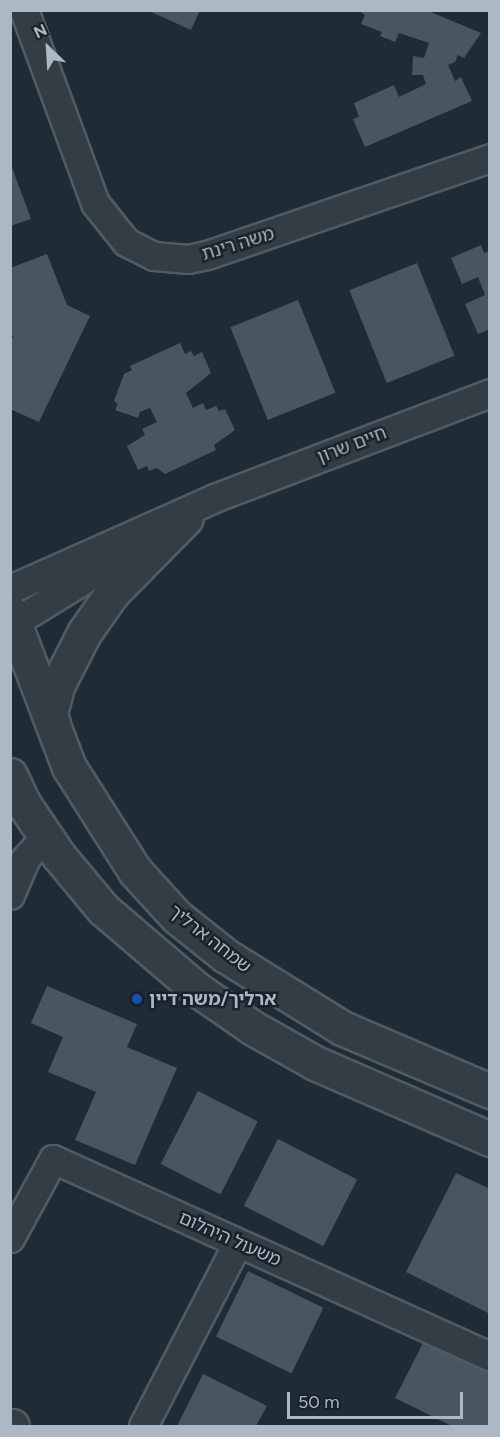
<!DOCTYPE html>
<html>
<head>
<meta charset="utf-8">
<style>
	body { margin:0 }
	#map { position:relative; width:500px; height:1437px; overflow:hidden; background:#1f2c35; font-family:Figtree,"Noto Sans Hebrew",sans-serif }
	div>[style] { position:absolute }
	[style*='--x'] { left:calc(var(--x)*1px); top:calc(var(--y)*1px); width:calc(var(--w)*1px); rotate:calc(var(--a)*1deg) }
	.building>* { inset:0; background:#475661; transform-origin:0 0 }
	.roads { filter:drop-shadow(2px 0 #505b64) drop-shadow(-2px 0 #505b64) drop-shadow(0 2px #505b64) drop-shadow(0 -2px #505b64) }
	.minor>* { height:27px; margin:-13.5px; padding:0 13.5px; transform-origin:13.5px; border-radius:13.5px; background:#333d45 }
	.tertiary>* { height:33px; margin:-16.5px; padding:0 16.5px; transform-origin:16.5px; border-radius:16.5px; background:#333d45 }
	.dots>* { width:16px; height:16px; translate:-50% -50%; box-sizing:border-box; border:3px solid #18222a; border-radius:50% }
	span { translate:-50% -50%; white-space:nowrap; text-align:center; line-height:1.15; -webkit-text-stroke:5px #18222a; paint-order:stroke }
	.street-label { font-size:18px; color:#acb8c3 }
	.poi-label { font-size:18px; color:#acb8c3; font-weight:700 }
	.left { translate:0 -50%; text-align:left }
	.frame { position:absolute; inset:0; border:12px solid #acb8c3; pointer-events:none }
	.north { position:absolute; left:18px; top:18px; width:60px; height:60px; -webkit-text-stroke:4px #18222a; paint-order:stroke; rotate:335deg; font-size:16px; font-weight:700; line-height:24px; text-align:center; color:#acb8c3 }
	.north::after { content:''; display:block; margin:auto; width:21px; height:27px; background:#acb8c3; clip-path:polygon(50% 0,100% 100%,50% 72%,0 100%) }
	.scale { position:absolute; left:287px; top:1392px; width:176px; height:27px; box-sizing:border-box; border:3px solid #acb8c3; border-top:0; padding-left:8px; font-size:18px; line-height:21px; white-space:nowrap; color:#acb8c3; -webkit-text-stroke:4px #18222a; paint-order:stroke }
</style>
</head>
<body>
<div id="map">
	<div class="building">
		<i style="clip-path:polygon(147px 10px,200px 10px,191px 30px)"></i>
		<i style="clip-path:polygon(358px 10px,426px 10px,481px 33px,464px 58px,458px 55px,455px 62px,448px 65px,455px 81px,461px 77px,472px 101px,365px 147px,353px 119px,359px 117px,354px 103px,394px 85px,399px 97px,426px 84px,423px 75px,412px 75px,413px 56px,424px 58px,429px 43px,399px 33px,395px 42px,380px 36px,382px 32px,361px 24px,365px 15px)"></i>
		<i style="clip-path:polygon(10px 162px,31px 219px,10px 226px)"></i>
		<i style="clip-path:polygon(481px 245px,484px 253px,490px 251px,490px 329px,478px 334px,465px 304px,485px 295px,478px 277px,462px 284px,451px 258px)"></i>
		<i style="clip-path:polygon(47px 254px,67px 305px,90px 316px,39px 422px,10px 409px,10px 343px,14px 335px,10px 337px,10px 268px)"></i>
		<i style="left:417px;top:263px;width:100px;height:73px;rotate:68deg"></i>
		<i style="left:298px;top:300px;width:100px;height:73px;rotate:68deg"></i>
		<i style="clip-path:polygon(180px 343px,185px 354px,191px 351px,194px 356px,202px 352px,211px 373px,186px 393px,193px 408px,203px 403px,206px 410px,216px 406px,219px 411px,225px 409px,235px 430px,214px 445px,216px 450px,165px 474px,157px 468px,149px 471px,147px 466px,138px 470px,127px 446px,145px 435px,142px 429px,157px 422px,150px 408px,140px 412px,138px 418px,115px 410px,118px 404px,114px 401px,124px 374px,132px 370px,130px 366px)"></i>
		<i style="clip-path:polygon(47px 986px,137px 1024px,127px 1047px,177px 1068px,135px 1165px,75px 1140px,96px 1092px,48px 1072px,63px 1037px,31px 1023px)"></i>
		<i style="left:198px;top:1091px;width:67px;height:82px;rotate:27deg"></i>
		<i style="left:278px;top:1139px;width:89px;height:75px;rotate:27deg"></i>
		<i style="clip-path:polygon(456px 1173px,490px 1189px,490px 1314px,406px 1272px)"></i>
		<i style="left:248px;top:1271px;width:84px;height:73px;rotate:26deg"></i>
		<i style="clip-path:polygon(425px 1339px,490px 1371px,488px 1426px,452px 1426px,395px 1398px)"></i>
		<i style="clip-path:polygon(203px 1374px,267px 1406px,256px 1426px,177px 1426px)"></i>
	</div>
	<div class="roads">
		<div class="minor">
			<i style="--x:24;--y:10;--w:206;--a:69.8"></i>
			<i style="--x:95;--y:203;--w:50;--a:51.5"></i>
			<i style="--x:126;--y:242;--w:31;--a:27"></i>
			<i style="--x:154;--y:256;--w:34;--a:5"></i>
			<i style="--x:188;--y:259;--w:19;--a:-12"></i>
			<i style="--x:207;--y:255;--w:299;--a:-18.9"></i>
			<i style="--x:10;--y:589;--w:223;--a:-24"></i>
			<i style="--x:214;--y:498;--w:295;--a:-20.8"></i>
			<i style="--x:15;--y:622;--w:134;--a:-31.6"></i>
			<i style="--x:10;--y:895;--w:39;--a:-67"></i>
			<i style="--x:25;--y:859;--w:31;--a:-48"></i>
			<i style="--x:10;--y:1238;--w:90;--a:-61.4"></i>
			<i style="--x:53;--y:1159;--w:479;--a:24.3"></i>
			<i style="--x:143;--y:1426;--w:205;--a:-62.7"></i>
		</div>
		<div class="tertiary">
			<i style="--x:10;--y:612;--w:166;--a:69.2"></i>
			<i style="--x:69;--y:767;--w:123;--a:57.6"></i>
			<i style="--x:135;--y:871;--w:62;--a:47.6"></i>
			<i style="--x:177;--y:917;--w:63;--a:38.5"></i>
			<i style="--x:226;--y:956;--w:137;--a:31.8"></i>
			<i style="--x:342;--y:1028;--w:161;--a:23.1"></i>
			<i style="--x:53;--y:723;--w:10;--a:-107"></i>
			<i style="--x:50;--y:713;--w:28;--a:-75"></i>
			<i style="--x:57;--y:686;--w:59;--a:-63"></i>
			<i style="--x:84;--y:633;--w:49;--a:-55"></i>
			<i style="--x:112;--y:593;--w:105;--a:-45.4"></i>
			<i style="--x:10;--y:775;--w:31;--a:65"></i>
			<i style="--x:23;--y:803;--w:64;--a:55.8"></i>
			<i style="--x:59;--y:856;--w:69;--a:50.3"></i>
			<i style="--x:103;--y:909;--w:125;--a:40.5"></i>
			<i style="--x:198;--y:990;--w:67;--a:34.6"></i>
			<i style="--x:253;--y:1028;--w:71;--a:29.4"></i>
			<i style="--x:315;--y:1063;--w:191;--a:23.5"></i>
			<i style="--x:10;--y:1426;--w:2;--a:0"></i>
		</div>
	</div>
	<div class="dots">
		<i style="left:137px;top:999px;background:#1a4fb4"></i>
	</div>
	<div class="street-label">
		<span style="left:238px;top:244px;rotate:-17deg">משה רינת</span>
		<span style="left:352px;top:445px;rotate:-21deg">חיים שרון</span>
		<span style="left:210px;top:939px;rotate:38deg">שמחה ארליך</span>
		<span style="left:230px;top:1239px;rotate:24deg">משעול היהלום</span>
	</div>
	<div class="poi-label">
		<span class="left" style="left:149px;top:999px">ארליך/משה דיין</span>
	</div>
	<div class="frame"></div>
	<div class="north">N</div>
	<div class="scale">50 m</div>
</div>
</body>
</html>
